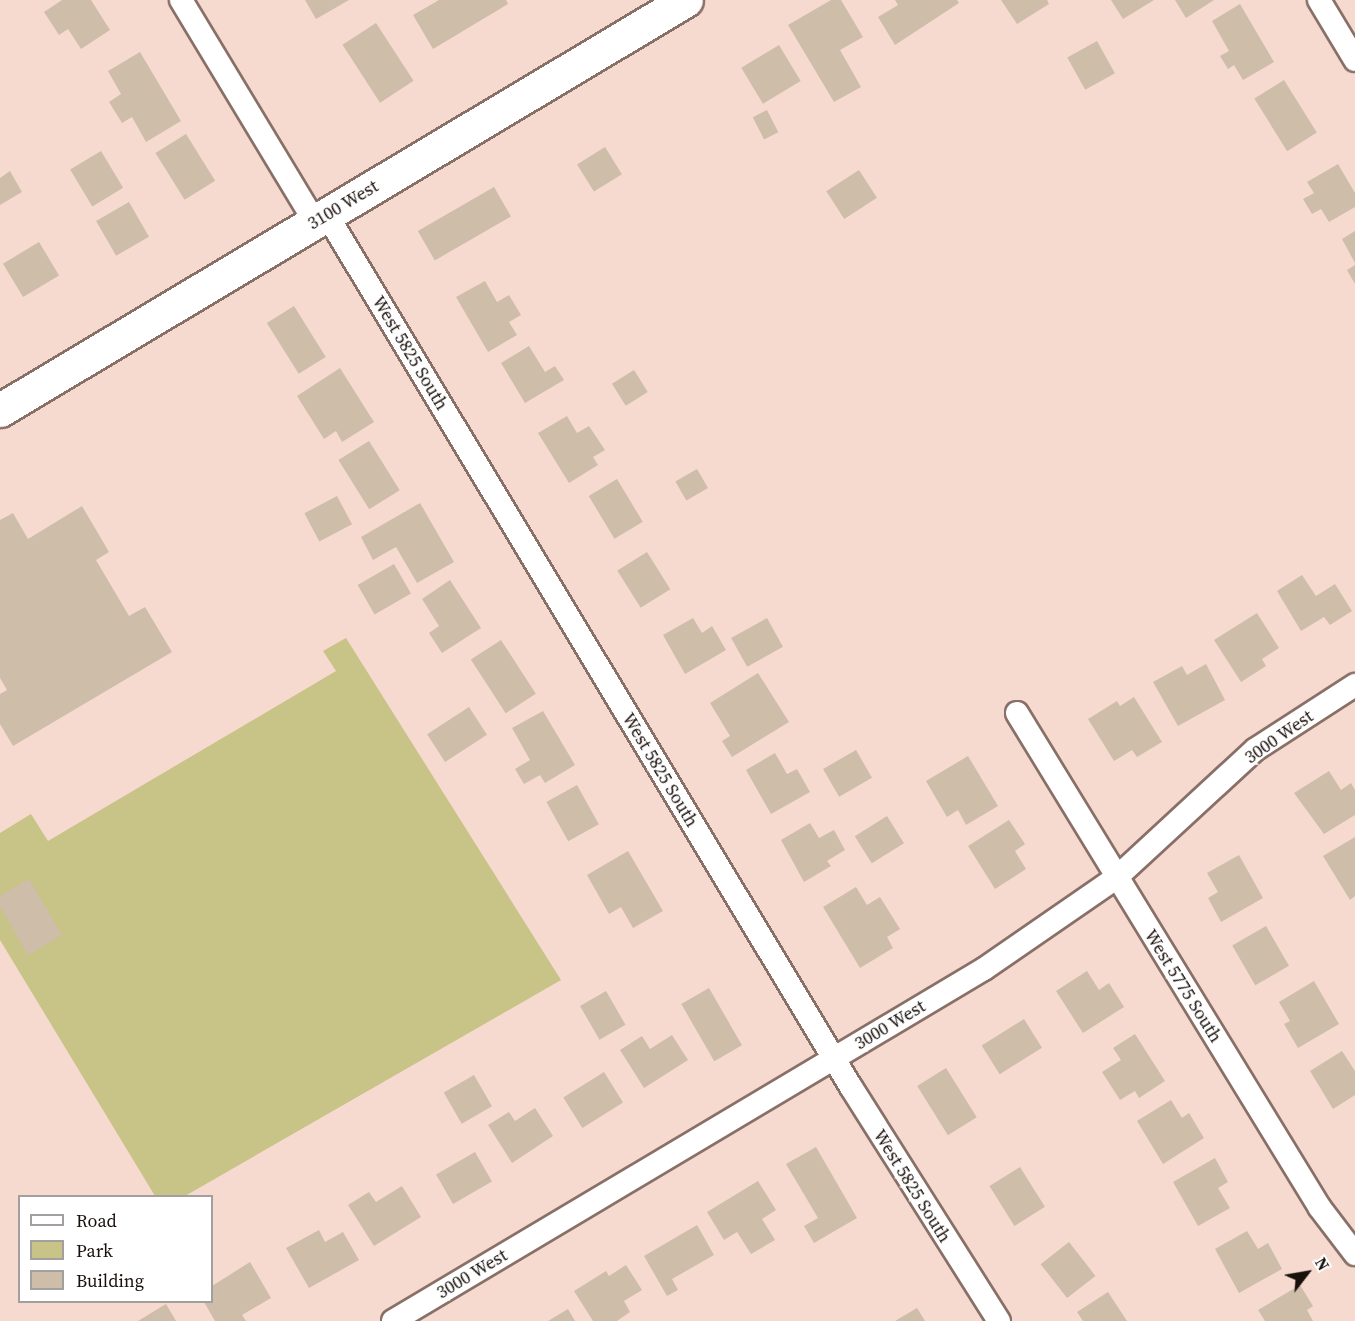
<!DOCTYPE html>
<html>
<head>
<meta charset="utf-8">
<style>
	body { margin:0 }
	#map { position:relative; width:1355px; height:1321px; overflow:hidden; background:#f6dad0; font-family:"Source Serif 4",serif }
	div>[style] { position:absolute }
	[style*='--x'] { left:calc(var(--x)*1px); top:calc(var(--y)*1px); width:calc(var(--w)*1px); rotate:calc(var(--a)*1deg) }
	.green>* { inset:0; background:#c8c387 }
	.building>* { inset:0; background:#cebda8; transform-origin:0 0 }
	.roads { filter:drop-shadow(2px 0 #897067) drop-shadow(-2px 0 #897067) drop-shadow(0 2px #897067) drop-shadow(0 -2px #897067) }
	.street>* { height:22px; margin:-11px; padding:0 11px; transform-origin:11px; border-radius:11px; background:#fff }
	.secondary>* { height:33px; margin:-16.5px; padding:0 16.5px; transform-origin:16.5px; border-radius:16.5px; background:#fff }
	span { translate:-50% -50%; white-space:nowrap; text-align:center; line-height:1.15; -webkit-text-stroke:4.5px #fff; paint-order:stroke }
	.street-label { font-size:18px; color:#19100c }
	.legend { position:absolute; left:18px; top:1195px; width:195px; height:108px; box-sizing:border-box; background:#fff; border:2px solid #a39f9e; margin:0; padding:8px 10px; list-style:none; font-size:18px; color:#19100c }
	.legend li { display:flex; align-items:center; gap:12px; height:30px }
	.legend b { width:30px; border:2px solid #a39f9e }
	.north { position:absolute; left:1277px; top:1243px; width:60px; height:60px; -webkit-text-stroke:4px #fff; paint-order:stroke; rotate:59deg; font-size:16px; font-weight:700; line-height:24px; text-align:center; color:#19100c }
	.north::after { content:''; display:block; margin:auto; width:21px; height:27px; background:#19100c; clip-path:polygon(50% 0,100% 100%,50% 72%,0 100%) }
</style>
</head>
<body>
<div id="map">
	<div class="green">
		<i style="clip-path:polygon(346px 638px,561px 980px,185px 1196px,155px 1196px,0 940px,0 833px,31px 814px,48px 841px,336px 671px,323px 651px)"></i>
	</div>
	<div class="building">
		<i style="clip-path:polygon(62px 0,91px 0,110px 30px,81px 49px,68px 29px,59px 35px,44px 12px)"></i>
		<i style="clip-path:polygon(305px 0,349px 0,316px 19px)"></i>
		<i style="clip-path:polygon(439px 0,506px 0,508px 4px,433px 49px,413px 15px)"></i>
		<i style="clip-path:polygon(831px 0,841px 0,863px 37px,840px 50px,861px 87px,834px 102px,788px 25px)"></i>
		<i style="clip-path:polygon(895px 0,957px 0,959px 3px,895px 45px,878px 17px,898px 5px)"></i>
		<i style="clip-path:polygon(1001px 0,1047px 0,1049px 4px,1017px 24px)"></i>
		<i style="clip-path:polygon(1111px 0,1154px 0,1123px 19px)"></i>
		<i style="clip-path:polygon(1175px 0,1214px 0,1186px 18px)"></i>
		<i style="clip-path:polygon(1240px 4px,1274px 62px,1243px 80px,1234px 65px,1228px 69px,1220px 56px,1229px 51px,1212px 21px)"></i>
		<i style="left:376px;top:23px;width:69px;height:40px;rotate:57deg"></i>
		<i style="left:1097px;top:41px;width:37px;height:34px;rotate:61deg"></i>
		<i style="left:779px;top:45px;width:42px;height:44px;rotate:59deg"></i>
		<i style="clip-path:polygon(140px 52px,181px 121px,146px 142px,132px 117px,122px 123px,109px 102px,121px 94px,108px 71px)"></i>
		<i style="left:1284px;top:80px;width:62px;height:35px;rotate:58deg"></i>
		<i style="left:767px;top:110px;width:25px;height:16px;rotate:63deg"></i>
		<i style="left:186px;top:134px;width:55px;height:36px;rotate:58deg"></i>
		<i style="left:605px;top:147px;width:32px;height:33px;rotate:58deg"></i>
		<i style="left:101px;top:151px;width:43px;height:36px;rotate:59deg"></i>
		<i style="clip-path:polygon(1338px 164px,1355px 193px,1355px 207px,1329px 222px,1321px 209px,1312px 214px,1303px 199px,1314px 193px,1307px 182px)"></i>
		<i style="left:859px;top:170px;width:33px;height:39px;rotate:57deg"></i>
		<i style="clip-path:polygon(10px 171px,22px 192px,0 205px,0 178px)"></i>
		<i style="left:494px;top:187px;width:34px;height:88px;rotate:60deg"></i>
		<i style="left:129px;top:202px;width:40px;height:38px;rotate:60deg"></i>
		<i style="clip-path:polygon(1355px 231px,1355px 263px,1342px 239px)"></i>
		<i style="left:39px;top:242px;width:39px;height:42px;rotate:59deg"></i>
		<i style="clip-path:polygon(1355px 265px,1355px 284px,1347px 270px)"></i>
		<i style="clip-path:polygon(485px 281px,497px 302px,509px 295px,521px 315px,509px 322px,517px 335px,488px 352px,456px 297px)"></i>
		<i style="left:294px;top:306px;width:60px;height:32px;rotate:58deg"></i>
		<i style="clip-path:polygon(529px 346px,545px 372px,555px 366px,564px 380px,525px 403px,501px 363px)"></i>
		<i style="clip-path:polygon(340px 368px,374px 422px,342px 442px,336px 431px,324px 439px,297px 396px)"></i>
		<i style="left:634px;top:370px;width:26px;height:26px;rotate:58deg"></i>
		<i style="clip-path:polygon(567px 416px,577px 433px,589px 426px,605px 450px,593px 457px,598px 465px,569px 483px,538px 433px)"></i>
		<i style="left:369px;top:441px;width:58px;height:36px;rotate:58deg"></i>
		<i style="left:697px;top:469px;width:22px;height:25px;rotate:60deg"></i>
		<i style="left:617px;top:479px;width:50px;height:33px;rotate:59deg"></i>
		<i style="left:337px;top:496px;width:32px;height:37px;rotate:62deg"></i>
		<i style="clip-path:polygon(420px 503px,454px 562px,417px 583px,396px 547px,373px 560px,361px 537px)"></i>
		<i style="clip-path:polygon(82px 506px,109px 552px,96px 560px,129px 616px,145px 607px,172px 652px,13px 746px,0 724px,0 694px,7px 690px,0 678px,0 520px,13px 513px,28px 539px)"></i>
		<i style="left:647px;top:552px;width:44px;height:35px;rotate:58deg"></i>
		<i style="left:394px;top:564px;width:34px;height:42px;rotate:60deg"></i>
		<i style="clip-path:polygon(1302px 575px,1316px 596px,1335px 584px,1352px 611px,1330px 625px,1324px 617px,1301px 631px,1277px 591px)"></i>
		<i style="clip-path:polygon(450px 580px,481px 628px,442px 653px,429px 633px,439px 626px,422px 599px)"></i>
		<i style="clip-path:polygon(1257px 613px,1279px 648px,1262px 659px,1266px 666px,1241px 682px,1214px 640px)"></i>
		<i style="clip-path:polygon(693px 618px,702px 633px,712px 626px,726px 650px,685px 674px,663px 635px)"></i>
		<i style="left:767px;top:618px;width:33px;height:41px;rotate:61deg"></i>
		<i style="left:501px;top:640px;width:64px;height:36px;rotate:57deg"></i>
		<i style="clip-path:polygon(1206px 664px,1225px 700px,1178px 726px,1153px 682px,1182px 666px,1187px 675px)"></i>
		<i style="clip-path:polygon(758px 673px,789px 722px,732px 757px,722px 741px,730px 736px,710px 703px)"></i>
		<i style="clip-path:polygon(1134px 697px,1162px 742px,1137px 757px,1132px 750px,1114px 761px,1088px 719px,1117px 701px,1120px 706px)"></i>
		<i style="left:469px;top:707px;width:33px;height:50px;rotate:57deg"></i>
		<i style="clip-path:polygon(543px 711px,575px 765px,545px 783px,540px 775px,524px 784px,515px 769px,530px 760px,512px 728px)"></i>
		<i style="left:856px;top:750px;width:32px;height:38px;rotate:60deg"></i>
		<i style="clip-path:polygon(775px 753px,787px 774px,797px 769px,810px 792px,771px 814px,746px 770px)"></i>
		<i style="clip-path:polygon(968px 756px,998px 806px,966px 825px,958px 810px,947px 817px,926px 781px)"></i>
		<i style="clip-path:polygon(1329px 771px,1341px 790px,1351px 783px,1355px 790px,1355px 815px,1324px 834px,1294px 793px)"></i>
		<i style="left:577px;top:785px;width:45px;height:35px;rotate:61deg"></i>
		<i style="left:887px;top:816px;width:32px;height:38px;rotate:58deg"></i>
		<i style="clip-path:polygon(1009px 820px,1025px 844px,1015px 851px,1026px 869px,995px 889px,968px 846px)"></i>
		<i style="clip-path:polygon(810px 823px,819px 838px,834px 830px,845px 850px,827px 861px,831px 866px,804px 882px,781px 840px)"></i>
		<i style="clip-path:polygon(1355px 837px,1355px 896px,1350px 900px,1323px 856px)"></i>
		<i style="clip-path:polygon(628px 851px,663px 911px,633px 928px,621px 907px,609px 914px,587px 875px)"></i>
		<i style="clip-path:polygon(1239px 855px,1263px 898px,1221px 922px,1208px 898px,1218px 892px,1207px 873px)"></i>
		<i style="clip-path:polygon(29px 879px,62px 935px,28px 955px,0 906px,0 896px)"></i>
		<i style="clip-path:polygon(856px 887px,867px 905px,880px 897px,900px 929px,887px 937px,893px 948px,860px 968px,823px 907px)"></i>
		<i style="left:1266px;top:926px;width:46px;height:39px;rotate:60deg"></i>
		<i style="clip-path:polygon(1087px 971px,1099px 990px,1109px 983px,1124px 1007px,1083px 1033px,1056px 991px)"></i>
		<i style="clip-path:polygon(1314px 981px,1339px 1024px,1298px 1048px,1284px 1024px,1290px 1021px,1279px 1002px)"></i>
		<i style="left:709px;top:988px;width:66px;height:32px;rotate:60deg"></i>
		<i style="left:606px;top:991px;width:39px;height:30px;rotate:60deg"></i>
		<i style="left:1024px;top:1019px;width:34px;height:50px;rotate:58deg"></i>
		<i style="clip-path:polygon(1135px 1034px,1165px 1081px,1139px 1098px,1135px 1091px,1120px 1100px,1102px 1072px,1121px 1060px,1113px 1048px)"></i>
		<i style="clip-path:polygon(672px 1035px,688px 1060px,644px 1088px,620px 1050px,642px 1036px,650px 1049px)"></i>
		<i style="clip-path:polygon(1342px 1051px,1355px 1071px,1355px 1095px,1333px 1109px,1310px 1071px)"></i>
		<i style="left:946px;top:1068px;width:58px;height:34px;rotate:58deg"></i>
		<i style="left:604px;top:1072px;width:36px;height:48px;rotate:58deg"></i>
		<i style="left:474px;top:1075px;width:36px;height:35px;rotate:60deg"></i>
		<i style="clip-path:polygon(1171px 1100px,1182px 1118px,1189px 1113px,1204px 1138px,1163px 1164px,1137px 1121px)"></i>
		<i style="clip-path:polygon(535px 1108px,553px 1136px,512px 1163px,488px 1125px,509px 1112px,515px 1121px)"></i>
		<i style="clip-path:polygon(816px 1147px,857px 1218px,814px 1243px,804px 1226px,818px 1218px,786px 1164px)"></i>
		<i style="left:475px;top:1152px;width:34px;height:45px;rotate:60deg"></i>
		<i style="clip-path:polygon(1215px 1158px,1228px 1182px,1218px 1188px,1230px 1208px,1198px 1226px,1173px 1182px)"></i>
		<i style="left:1020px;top:1167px;width:47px;height:36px;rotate:58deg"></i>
		<i style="clip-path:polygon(758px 1181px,776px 1210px,762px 1219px,775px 1240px,751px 1254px,737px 1232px,724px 1240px,707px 1212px)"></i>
		<i style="clip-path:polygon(402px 1186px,421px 1217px,374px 1246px,348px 1205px,369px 1192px,376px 1202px)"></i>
		<i style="clip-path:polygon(697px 1225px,714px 1255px,672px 1279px,678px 1290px,667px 1296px,644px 1256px)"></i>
		<i style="clip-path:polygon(319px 1230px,325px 1242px,343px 1232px,359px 1260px,309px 1288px,286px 1248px)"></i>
		<i style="clip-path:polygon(1247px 1231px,1258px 1249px,1268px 1243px,1282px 1269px,1239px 1293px,1215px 1249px)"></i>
		<i style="left:1069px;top:1242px;width:43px;height:36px;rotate:52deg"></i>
		<i style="clip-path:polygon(250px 1262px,271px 1298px,242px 1315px,246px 1321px,215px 1321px,204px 1302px,212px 1302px,212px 1286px)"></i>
		<i style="clip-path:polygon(626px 1265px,642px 1290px,624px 1301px,630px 1312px,617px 1321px,593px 1321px,574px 1291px,606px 1271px,609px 1276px)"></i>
		<i style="clip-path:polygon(1300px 1285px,1313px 1306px,1307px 1310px,1313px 1321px,1265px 1321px,1258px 1310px)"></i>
		<i style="clip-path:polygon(1108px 1292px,1127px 1321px,1083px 1321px,1077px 1312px)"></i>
		<i style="clip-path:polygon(166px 1304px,176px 1321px,138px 1321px)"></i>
		<i style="clip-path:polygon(917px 1308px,925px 1321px,895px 1321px)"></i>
		<i style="clip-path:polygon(568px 1309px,575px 1321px,548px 1321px)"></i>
	</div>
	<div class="roads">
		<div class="street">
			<i style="--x:181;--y:0;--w:259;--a:58.9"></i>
			<i style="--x:1319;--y:0;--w:70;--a:59"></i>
			<i style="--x:327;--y:215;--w:1017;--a:59"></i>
			<i style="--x:851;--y:1087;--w:277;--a:57.7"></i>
			<i style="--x:1017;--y:713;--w:580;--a:58.53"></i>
			<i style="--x:1320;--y:1208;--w:58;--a:52.7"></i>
			<i style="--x:393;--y:1321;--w:688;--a:-30.78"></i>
			<i style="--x:984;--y:969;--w:160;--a:-34.6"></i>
			<i style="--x:1116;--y:878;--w:190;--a:-42.7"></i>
			<i style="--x:1256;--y:749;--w:118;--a:-32.9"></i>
		</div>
		<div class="secondary">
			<i style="--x:0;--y:410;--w:799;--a:-30.87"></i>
		</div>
	</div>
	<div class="street-label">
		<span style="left:343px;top:205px;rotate:-31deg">3100 West</span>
		<span style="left:410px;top:353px;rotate:59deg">West 5825 South</span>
		<span style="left:1279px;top:737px;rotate:-35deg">3000 West</span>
		<span style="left:660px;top:770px;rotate:59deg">West 5825 South</span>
		<span style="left:1183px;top:986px;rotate:58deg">West 5775 South</span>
		<span style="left:890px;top:1025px;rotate:-31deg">3000 West</span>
		<span style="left:912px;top:1186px;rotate:58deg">West 5825 South</span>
		<span style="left:472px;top:1274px;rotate:-31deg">3000 West</span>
	</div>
	<ul class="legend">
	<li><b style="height:8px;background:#fff"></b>Road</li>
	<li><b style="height:16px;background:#c8c387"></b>Park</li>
	<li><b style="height:16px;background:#cebda8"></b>Building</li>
	</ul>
	<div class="north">N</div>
</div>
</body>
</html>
